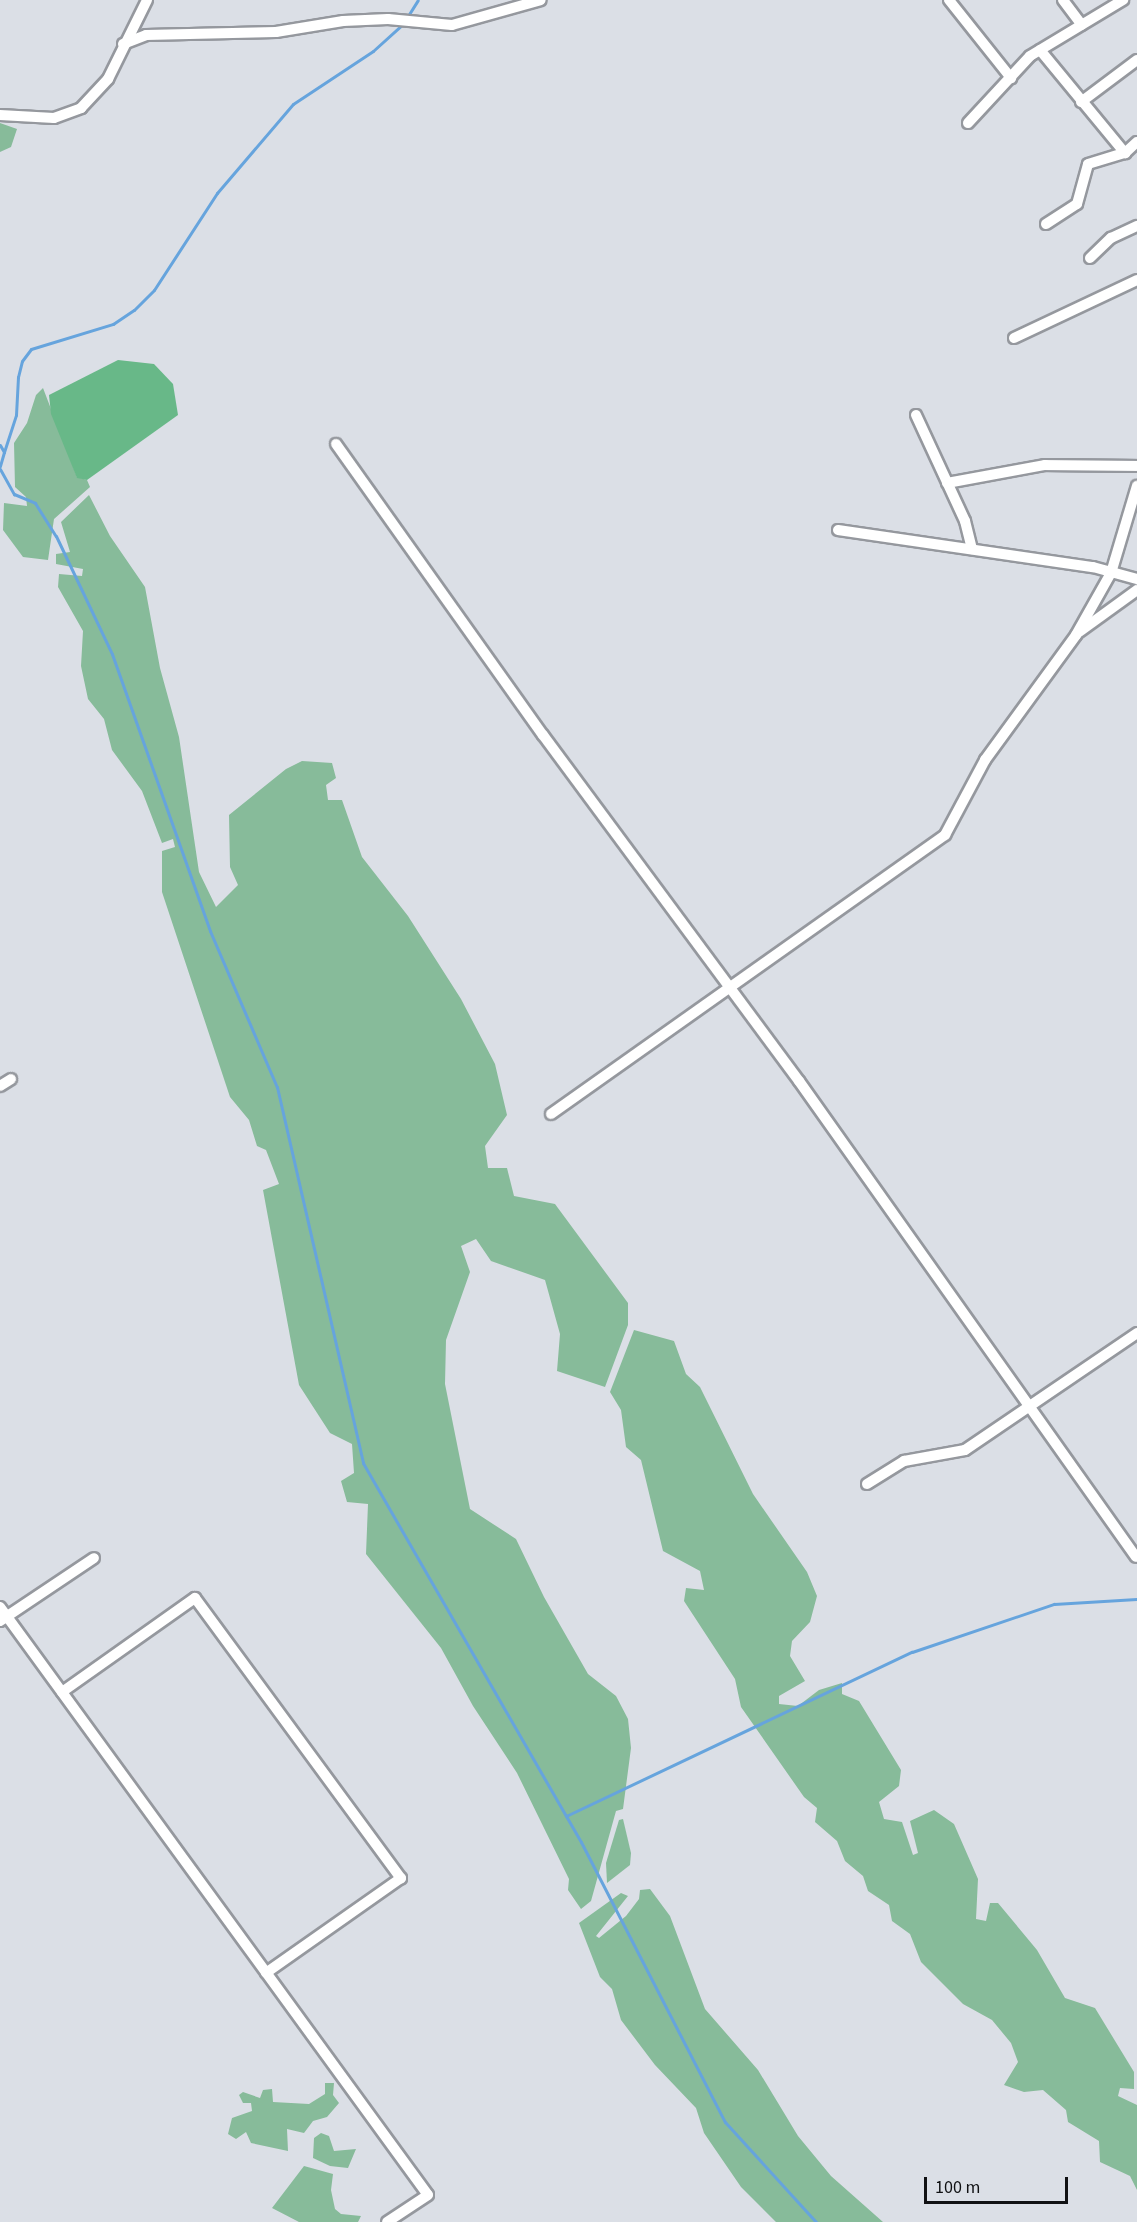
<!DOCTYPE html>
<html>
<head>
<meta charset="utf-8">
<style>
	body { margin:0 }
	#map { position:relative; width:1137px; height:2222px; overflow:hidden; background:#dbdfe6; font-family:"Source Sans 3",sans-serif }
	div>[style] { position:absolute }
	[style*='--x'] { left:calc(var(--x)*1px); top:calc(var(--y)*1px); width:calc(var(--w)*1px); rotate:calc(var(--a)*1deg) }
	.green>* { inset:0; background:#87bb9a }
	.forest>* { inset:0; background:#68b888 }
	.stream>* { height:3px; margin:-1.5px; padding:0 1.5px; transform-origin:1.5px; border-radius:1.5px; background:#66a4dd }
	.roads { filter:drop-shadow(2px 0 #95989e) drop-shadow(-2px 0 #95989e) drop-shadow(0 2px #95989e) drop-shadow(0 -2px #95989e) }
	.minor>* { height:10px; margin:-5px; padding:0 5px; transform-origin:5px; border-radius:5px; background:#fff }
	span { translate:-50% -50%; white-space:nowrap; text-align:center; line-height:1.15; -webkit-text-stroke:6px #dbdfe6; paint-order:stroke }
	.scale { position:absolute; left:924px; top:2177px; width:144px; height:27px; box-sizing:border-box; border:3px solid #101113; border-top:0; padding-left:8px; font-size:18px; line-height:21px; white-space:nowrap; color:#101113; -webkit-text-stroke:4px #dbdfe6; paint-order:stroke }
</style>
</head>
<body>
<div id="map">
	<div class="green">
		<i style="clip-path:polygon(0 123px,17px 129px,11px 147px,0 152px)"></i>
		<i style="clip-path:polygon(43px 388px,77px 477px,87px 480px,90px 487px,54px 519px,48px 560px,23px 557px,3px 530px,4px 503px,27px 506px,26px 497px,15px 487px,14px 443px,27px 423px,36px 395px)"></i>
		<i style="clip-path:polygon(89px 495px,110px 536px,145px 587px,160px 668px,179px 737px,199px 872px,216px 907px,238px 885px,230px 867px,229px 815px,286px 769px,302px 761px,332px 763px,336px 778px,326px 785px,328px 800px,342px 800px,362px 857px,408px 916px,461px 999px,495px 1064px,507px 1115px,485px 1146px,488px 1168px,507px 1168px,514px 1196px,555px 1204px,628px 1303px,628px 1325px,605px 1387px,557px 1371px,560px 1334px,545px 1280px,491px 1261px,476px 1239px,461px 1246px,470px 1272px,446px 1340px,445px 1384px,470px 1509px,516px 1539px,544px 1597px,588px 1674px,616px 1696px,628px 1719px,631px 1748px,623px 1809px,616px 1811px,591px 1901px,581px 1909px,568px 1890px,569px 1879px,517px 1773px,473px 1706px,441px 1648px,366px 1554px,368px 1504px,347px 1502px,341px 1481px,354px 1473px,352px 1444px,330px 1433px,299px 1385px,263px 1190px,279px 1184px,266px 1150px,257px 1146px,249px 1120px,230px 1097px,162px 892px,162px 851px,175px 847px,173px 839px,162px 843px,142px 791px,112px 750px,104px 719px,88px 699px,81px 666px,83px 631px,58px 587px,59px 574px,82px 576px,83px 569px,56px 564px,56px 554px,70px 552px,61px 522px)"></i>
		<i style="clip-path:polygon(634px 1330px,674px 1341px,686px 1374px,700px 1387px,753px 1494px,807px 1572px,817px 1596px,810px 1622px,792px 1641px,790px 1656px,805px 1681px,779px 1696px,779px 1704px,798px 1706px,819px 1690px,842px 1683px,842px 1694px,859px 1701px,901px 1770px,899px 1786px,879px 1802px,884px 1819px,902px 1822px,913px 1855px,918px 1853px,910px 1821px,934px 1810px,954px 1824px,978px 1879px,976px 1919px,986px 1921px,990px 1903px,998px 1903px,1037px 1950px,1065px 1998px,1095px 2008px,1134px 2072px,1134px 2089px,1120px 2088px,1118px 2096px,1137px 2105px,1137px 2190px,1130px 2176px,1100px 2162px,1099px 2141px,1068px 2122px,1066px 2110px,1043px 2090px,1024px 2092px,1004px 2085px,1018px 2062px,1011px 2043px,992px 2020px,963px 2004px,921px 1962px,910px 1934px,892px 1921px,889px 1905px,868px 1891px,863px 1876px,845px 1861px,837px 1841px,815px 1822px,817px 1808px,804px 1797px,741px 1707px,735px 1679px,684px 1601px,686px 1588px,704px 1590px,700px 1571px,663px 1551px,641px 1460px,626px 1447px,621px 1410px,610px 1392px)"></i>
		<i style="clip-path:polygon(623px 1819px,631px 1853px,630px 1865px,607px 1883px,606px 1863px,619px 1820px)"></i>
		<i style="clip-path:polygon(650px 1889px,670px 1916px,705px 2009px,758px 2070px,798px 2136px,831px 2176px,883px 2222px,776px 2222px,741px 2187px,704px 2133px,696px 2108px,655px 2065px,621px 2020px,612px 1989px,600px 1977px,579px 1923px,621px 1893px,628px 1896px,596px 1936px,599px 1938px,626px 1916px,639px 1899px,640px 1890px)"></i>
		<i style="clip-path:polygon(325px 2083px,334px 2083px,333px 2095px,339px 2103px,327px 2117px,313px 2121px,304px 2133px,287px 2129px,288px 2151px,251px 2143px,246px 2132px,236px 2139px,228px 2134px,232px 2118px,252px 2111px,251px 2103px,243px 2103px,239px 2095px,243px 2092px,260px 2098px,263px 2090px,272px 2089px,273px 2102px,309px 2104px,325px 2094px)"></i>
		<i style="clip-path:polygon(321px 2133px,329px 2136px,334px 2151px,356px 2149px,348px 2168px,330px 2166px,313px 2158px,314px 2138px)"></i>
		<i style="clip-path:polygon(304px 2166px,333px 2174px,331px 2190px,335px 2209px,341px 2214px,361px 2216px,358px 2222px,299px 2222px,272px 2208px)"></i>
	</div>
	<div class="forest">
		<i style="clip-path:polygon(118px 360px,154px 364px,173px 384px,178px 415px,87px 480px,77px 478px,51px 414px,49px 395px)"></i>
	</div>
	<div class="stream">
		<i style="--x:406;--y:19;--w:22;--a:-58"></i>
		<i style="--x:0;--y:445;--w:8;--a:60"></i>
		<i style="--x:4;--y:452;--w:15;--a:106"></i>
		<i style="--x:4;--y:452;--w:39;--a:-72"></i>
		<i style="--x:16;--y:415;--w:38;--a:-87"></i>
		<i style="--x:18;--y:377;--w:16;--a:-76"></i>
		<i style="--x:22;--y:361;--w:15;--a:-53"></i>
		<i style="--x:31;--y:349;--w:86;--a:-17"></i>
		<i style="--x:113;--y:324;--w:25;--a:-34"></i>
		<i style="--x:134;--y:310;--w:28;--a:-45"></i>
		<i style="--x:154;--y:290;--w:116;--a:-57"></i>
		<i style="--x:217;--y:193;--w:117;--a:-49.5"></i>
		<i style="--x:293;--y:104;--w:96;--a:-33.5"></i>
		<i style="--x:373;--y:51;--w:40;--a:-42"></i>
		<i style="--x:0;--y:469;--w:29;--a:61"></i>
		<i style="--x:14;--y:494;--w:23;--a:23"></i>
		<i style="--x:35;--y:503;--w:39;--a:58"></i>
		<i style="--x:56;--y:536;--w:131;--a:64.6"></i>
		<i style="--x:112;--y:654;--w:294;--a:70.5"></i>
		<i style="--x:210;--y:931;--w:170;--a:66.8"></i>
		<i style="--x:277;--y:1087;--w:386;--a:77.1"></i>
		<i style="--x:363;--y:1463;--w:437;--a:60.1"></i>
		<i style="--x:581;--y:1842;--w:315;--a:62.8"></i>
		<i style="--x:725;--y:2122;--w:135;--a:47.7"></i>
		<i style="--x:566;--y:1816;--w:383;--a:-25.4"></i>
		<i style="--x:912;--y:1652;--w:150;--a:-18.7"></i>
		<i style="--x:1054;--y:1604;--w:83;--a:-3.4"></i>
	</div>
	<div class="roads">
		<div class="minor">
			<i style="--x:949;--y:0;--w:100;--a:51.5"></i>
			<i style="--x:1063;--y:0;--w:31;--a:53"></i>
			<i style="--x:123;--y:44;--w:25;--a:-21"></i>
			<i style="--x:146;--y:35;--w:130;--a:-1.3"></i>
			<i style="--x:276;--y:32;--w:68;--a:-9.3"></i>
			<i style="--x:343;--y:21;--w:45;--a:-2.5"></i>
			<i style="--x:388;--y:19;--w:64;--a:5.4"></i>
			<i style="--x:452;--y:25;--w:92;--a:-15.7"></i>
			<i style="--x:1040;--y:50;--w:134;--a:50.5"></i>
			<i style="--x:1081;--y:102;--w:70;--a:-36.9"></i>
			<i style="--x:0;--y:115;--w:54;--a:3.2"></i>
			<i style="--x:54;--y:118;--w:29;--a:-20"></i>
			<i style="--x:81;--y:108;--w:40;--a:-47"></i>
			<i style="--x:108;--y:79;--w:88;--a:-63.7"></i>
			<i style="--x:968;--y:123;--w:91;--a:-47.2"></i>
			<i style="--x:1030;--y:56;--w:109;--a:-31.1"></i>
			<i style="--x:1046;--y:224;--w:37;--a:-33"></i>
			<i style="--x:1077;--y:204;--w:41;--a:-74.6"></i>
			<i style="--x:1088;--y:164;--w:39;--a:-17"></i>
			<i style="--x:1125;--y:153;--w:16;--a:-43"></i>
			<i style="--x:1090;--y:258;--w:29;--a:-44"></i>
			<i style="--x:1111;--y:238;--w:29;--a:-25"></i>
			<i style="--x:1014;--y:338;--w:136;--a:-25.2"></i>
			<i style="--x:916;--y:415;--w:117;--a:65.2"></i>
			<i style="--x:965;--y:521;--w:29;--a:76"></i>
			<i style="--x:336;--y:444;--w:357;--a:54.6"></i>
			<i style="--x:543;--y:735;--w:430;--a:53.5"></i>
			<i style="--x:799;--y:1081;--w:583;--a:54.7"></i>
			<i style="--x:947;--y:483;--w:100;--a:-10.4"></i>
			<i style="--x:1045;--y:465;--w:92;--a:0.6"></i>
			<i style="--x:838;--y:530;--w:258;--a:8.3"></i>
			<i style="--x:1093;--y:567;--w:46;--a:15.3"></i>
			<i style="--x:1079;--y:632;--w:72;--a:-35.9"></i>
			<i style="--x:0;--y:1086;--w:13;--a:-32"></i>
			<i style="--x:551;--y:1114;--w:483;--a:-35.3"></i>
			<i style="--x:945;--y:835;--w:85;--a:-61.9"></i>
			<i style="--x:985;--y:760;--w:155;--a:-53.9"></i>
			<i style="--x:1076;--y:635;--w:71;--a:-60.6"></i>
			<i style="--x:1111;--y:573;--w:91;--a:-73.4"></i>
			<i style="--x:867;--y:1484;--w:44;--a:-31.9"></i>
			<i style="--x:904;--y:1461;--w:62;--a:-10.2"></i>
			<i style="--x:965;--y:1450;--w:208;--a:-34.2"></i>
			<i style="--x:0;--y:1607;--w:727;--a:53.95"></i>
			<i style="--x:428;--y:2195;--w:49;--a:146.6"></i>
			<i style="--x:0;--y:1621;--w:113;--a:-33.8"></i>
			<i style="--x:62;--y:1692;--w:163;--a:-35.3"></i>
			<i style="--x:195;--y:1598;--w:348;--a:53.7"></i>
			<i style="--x:401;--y:1878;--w:165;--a:144.9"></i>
		</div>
	</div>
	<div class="scale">100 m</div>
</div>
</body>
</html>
